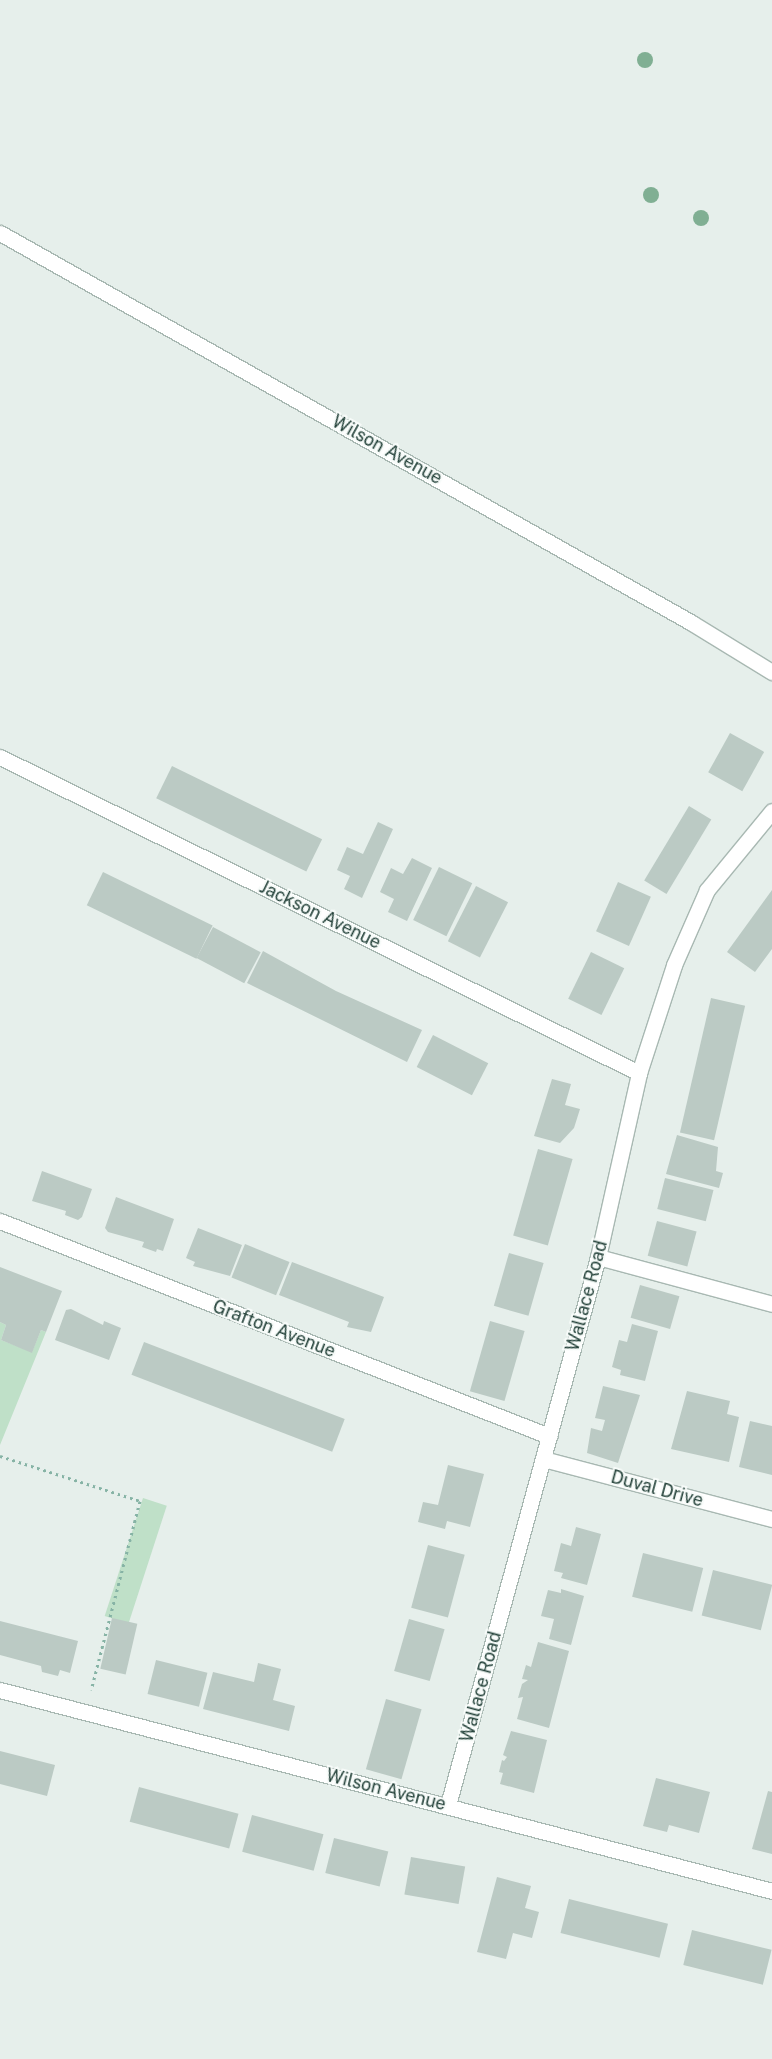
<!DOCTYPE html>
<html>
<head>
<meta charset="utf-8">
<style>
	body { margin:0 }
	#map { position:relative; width:772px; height:2059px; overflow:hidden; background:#e6efeb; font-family:"Public Sans",sans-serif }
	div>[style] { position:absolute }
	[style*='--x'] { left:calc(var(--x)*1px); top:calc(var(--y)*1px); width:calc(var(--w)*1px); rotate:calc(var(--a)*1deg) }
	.green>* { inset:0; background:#bfe0c8; transform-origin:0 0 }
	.building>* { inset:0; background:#bbcac4; transform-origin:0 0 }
	.path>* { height:3px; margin-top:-1.5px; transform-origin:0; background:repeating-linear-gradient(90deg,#86b3a5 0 2.5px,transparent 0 6.5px) }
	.roads { filter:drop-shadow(1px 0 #a8b8b2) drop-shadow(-1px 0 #a8b8b2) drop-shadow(0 1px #a8b8b2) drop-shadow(0 -1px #a8b8b2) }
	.minor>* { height:15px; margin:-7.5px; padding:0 7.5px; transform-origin:7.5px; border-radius:7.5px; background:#fff }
	.trees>* { width:16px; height:16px; margin:-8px; border-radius:50%; background:#80af93 }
	span { translate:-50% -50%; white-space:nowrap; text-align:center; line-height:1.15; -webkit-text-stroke:4px #f7fbf9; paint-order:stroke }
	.street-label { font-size:18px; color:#24423a }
</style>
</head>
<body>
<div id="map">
	<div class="green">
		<i style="clip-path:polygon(0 1322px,6px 1325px,1px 1340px,32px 1352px,41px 1330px,46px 1332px,0 1445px)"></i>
		<i style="left:143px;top:1498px;width:25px;height:124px;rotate:18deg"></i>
	</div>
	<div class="building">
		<i style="left:730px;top:733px;width:39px;height:45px;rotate:29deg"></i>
		<i style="left:172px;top:766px;width:167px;height:36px;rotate:26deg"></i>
		<i style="left:689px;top:806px;width:26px;height:87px;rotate:31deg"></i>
		<i style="clip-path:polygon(378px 822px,393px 829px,362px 898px,344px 889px,350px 876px,337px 870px,347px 847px,363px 854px)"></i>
		<i style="clip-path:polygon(412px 858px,432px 868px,407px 921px,388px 912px,394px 899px,380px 892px,391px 868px,403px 874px)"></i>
		<i style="left:439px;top:867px;width:37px;height:59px;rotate:26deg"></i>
		<i style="left:103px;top:872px;width:122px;height:37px;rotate:26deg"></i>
		<i style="left:618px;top:882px;width:36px;height:54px;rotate:24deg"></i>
		<i style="left:476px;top:886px;width:36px;height:62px;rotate:27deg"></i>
		<i style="clip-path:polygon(772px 890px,772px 949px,755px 972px,727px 952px)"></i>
		<i style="left:213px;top:927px;width:54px;height:35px;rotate:28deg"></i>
		<i style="clip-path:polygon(263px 951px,336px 991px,422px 1030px,407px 1062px,247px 983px)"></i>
		<i style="left:591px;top:952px;width:37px;height:52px;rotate:26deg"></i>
		<i style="left:711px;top:998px;width:35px;height:138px;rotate:13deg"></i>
		<i style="left:433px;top:1035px;width:62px;height:36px;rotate:27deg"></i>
		<i style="clip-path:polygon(552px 1079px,571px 1084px,565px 1105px,580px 1109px,574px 1128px,560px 1143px,534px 1136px)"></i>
		<i style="clip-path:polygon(677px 1135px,718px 1147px,716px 1171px,723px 1173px,719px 1188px,666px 1174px)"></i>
		<i style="left:538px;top:1149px;width:36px;height:90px;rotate:16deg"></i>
		<i style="clip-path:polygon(42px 1171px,92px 1189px,82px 1217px,78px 1220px,65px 1215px,66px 1211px,32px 1201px)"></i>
		<i style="left:665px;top:1178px;width:50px;height:32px;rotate:14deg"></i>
		<i style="clip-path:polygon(116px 1197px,174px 1219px,163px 1251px,157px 1249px,156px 1252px,142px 1247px,144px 1242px,108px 1232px,105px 1228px)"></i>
		<i style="left:657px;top:1221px;width:41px;height:36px;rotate:15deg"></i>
		<i style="clip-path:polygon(198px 1228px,242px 1245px,230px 1276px,193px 1266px,195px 1262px,186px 1258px)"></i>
		<i style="left:245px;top:1244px;width:48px;height:36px;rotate:22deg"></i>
		<i style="left:509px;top:1253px;width:36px;height:55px;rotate:16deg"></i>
		<i style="clip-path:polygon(292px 1262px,384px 1297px,371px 1332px,347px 1327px,349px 1322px,279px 1295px)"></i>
		<i style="clip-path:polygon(0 1267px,62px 1291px,46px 1332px,41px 1330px,32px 1353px,1px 1340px,6px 1325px,0 1322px)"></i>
		<i style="left:640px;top:1285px;width:41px;height:34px;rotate:16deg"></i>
		<i style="clip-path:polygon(71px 1309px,103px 1325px,104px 1321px,121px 1328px,109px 1360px,55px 1340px,66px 1310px)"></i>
		<i style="left:490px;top:1321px;width:36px;height:73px;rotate:16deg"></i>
		<i style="clip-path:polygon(632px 1324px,658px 1331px,645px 1381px,620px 1375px,621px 1370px,612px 1367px,619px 1340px,627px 1342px)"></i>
		<i style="left:144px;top:1342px;width:215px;height:35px;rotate:21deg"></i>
		<i style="clip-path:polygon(603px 1386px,640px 1395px,618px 1463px,587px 1453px,591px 1428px,602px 1431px,605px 1420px,595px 1418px)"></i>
		<i style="clip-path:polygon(687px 1391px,730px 1401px,727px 1414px,739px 1417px,729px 1462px,671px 1449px)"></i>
		<i style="clip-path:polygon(750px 1421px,772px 1426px,772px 1475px,739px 1467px)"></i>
		<i style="clip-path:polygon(448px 1465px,484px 1474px,470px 1527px,447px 1521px,445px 1529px,418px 1522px,423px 1502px,438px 1505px)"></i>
		<i style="clip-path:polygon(576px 1527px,601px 1534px,587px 1585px,561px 1578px,563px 1573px,554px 1571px,561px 1543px,571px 1546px)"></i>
		<i style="left:428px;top:1545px;width:38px;height:65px;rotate:15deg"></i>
		<i style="left:643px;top:1553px;width:62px;height:45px;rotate:14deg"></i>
		<i style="left:713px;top:1570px;width:61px;height:47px;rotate:14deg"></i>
		<i style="clip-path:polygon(561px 1589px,584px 1596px,571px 1645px,549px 1639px,554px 1619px,541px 1616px,548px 1590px,561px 1593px)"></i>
		<i style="left:112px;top:1618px;width:26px;height:52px;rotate:13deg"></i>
		<i style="left:409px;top:1619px;width:37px;height:54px;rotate:16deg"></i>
		<i style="clip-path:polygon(0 1621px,78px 1641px,70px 1673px,60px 1670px,58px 1676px,42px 1672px,41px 1666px,0 1655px)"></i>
		<i style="clip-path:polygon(538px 1642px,569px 1651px,549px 1728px,517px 1719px,523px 1697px,518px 1698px,522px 1684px,528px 1680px,522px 1679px,526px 1665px,531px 1667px)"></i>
		<i style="left:156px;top:1660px;width:53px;height:35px;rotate:14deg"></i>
		<i style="clip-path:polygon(258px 1663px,281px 1669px,273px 1700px,295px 1706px,289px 1731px,203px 1709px,213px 1672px,254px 1682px)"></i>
		<i style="left:386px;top:1699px;width:37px;height:73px;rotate:16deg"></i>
		<i style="clip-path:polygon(511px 1731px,547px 1740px,534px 1793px,500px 1784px,503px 1773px,499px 1772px,502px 1760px,504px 1761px,507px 1757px,503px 1755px)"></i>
		<i style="clip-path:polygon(0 1751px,55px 1765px,47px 1796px,0 1784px)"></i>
		<i style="clip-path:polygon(656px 1778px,710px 1792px,699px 1833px,669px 1825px,667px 1832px,643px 1826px)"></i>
		<i style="left:139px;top:1787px;width:103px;height:36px;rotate:15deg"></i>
		<i style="clip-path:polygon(768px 1791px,772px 1792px,772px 1854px,752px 1849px)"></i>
		<i style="left:252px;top:1815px;width:74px;height:38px;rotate:15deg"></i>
		<i style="left:334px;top:1838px;width:56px;height:36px;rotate:14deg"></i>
		<i style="left:411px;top:1857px;width:55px;height:38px;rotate:10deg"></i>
		<i style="clip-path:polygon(497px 1877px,531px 1886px,525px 1908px,539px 1912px,532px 1938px,513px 1933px,506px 1959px,477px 1952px)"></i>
		<i style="left:569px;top:1899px;width:102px;height:35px;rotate:14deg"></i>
		<i style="left:692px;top:1930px;width:82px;height:36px;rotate:14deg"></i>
	</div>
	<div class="path">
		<i style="--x:0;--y:1456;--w:147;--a:17.8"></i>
		<i style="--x:140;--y:1501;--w:195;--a:104.5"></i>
	</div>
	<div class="roads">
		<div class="minor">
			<i style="--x:0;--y:233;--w:794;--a:29.4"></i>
			<i style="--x:692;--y:623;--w:94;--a:31.5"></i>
			<i style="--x:0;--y:757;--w:713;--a:26.31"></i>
			<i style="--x:0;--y:1221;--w:590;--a:21.39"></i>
			<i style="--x:598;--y:1257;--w:180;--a:15.1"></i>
			<i style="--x:543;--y:1459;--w:237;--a:14.7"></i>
			<i style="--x:0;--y:1690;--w:798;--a:14.59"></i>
			<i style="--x:448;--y:1805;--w:568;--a:-74.69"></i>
			<i style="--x:598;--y:1257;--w:189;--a:-77.4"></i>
			<i style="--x:639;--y:1073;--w:114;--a:-72"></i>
			<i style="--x:674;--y:965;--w:82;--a:-66.3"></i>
			<i style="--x:707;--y:890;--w:102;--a:-50.6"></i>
		</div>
	</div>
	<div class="trees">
		<i style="left:645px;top:60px"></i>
		<i style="left:651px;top:195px"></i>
		<i style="left:701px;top:218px"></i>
	</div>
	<div class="street-label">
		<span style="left:387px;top:450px;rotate:29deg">Wilson Avenue</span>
		<span style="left:320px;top:915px;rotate:26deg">Jackson Avenue</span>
		<span style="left:587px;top:1296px;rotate:-75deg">Wallace Road</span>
		<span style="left:274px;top:1329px;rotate:21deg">Grafton Avenue</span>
		<span style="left:657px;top:1489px;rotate:15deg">Duval Drive</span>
		<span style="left:481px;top:1687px;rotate:-75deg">Wallace Road</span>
		<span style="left:386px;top:1790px;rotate:14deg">Wilson Avenue</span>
	</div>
</div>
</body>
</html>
